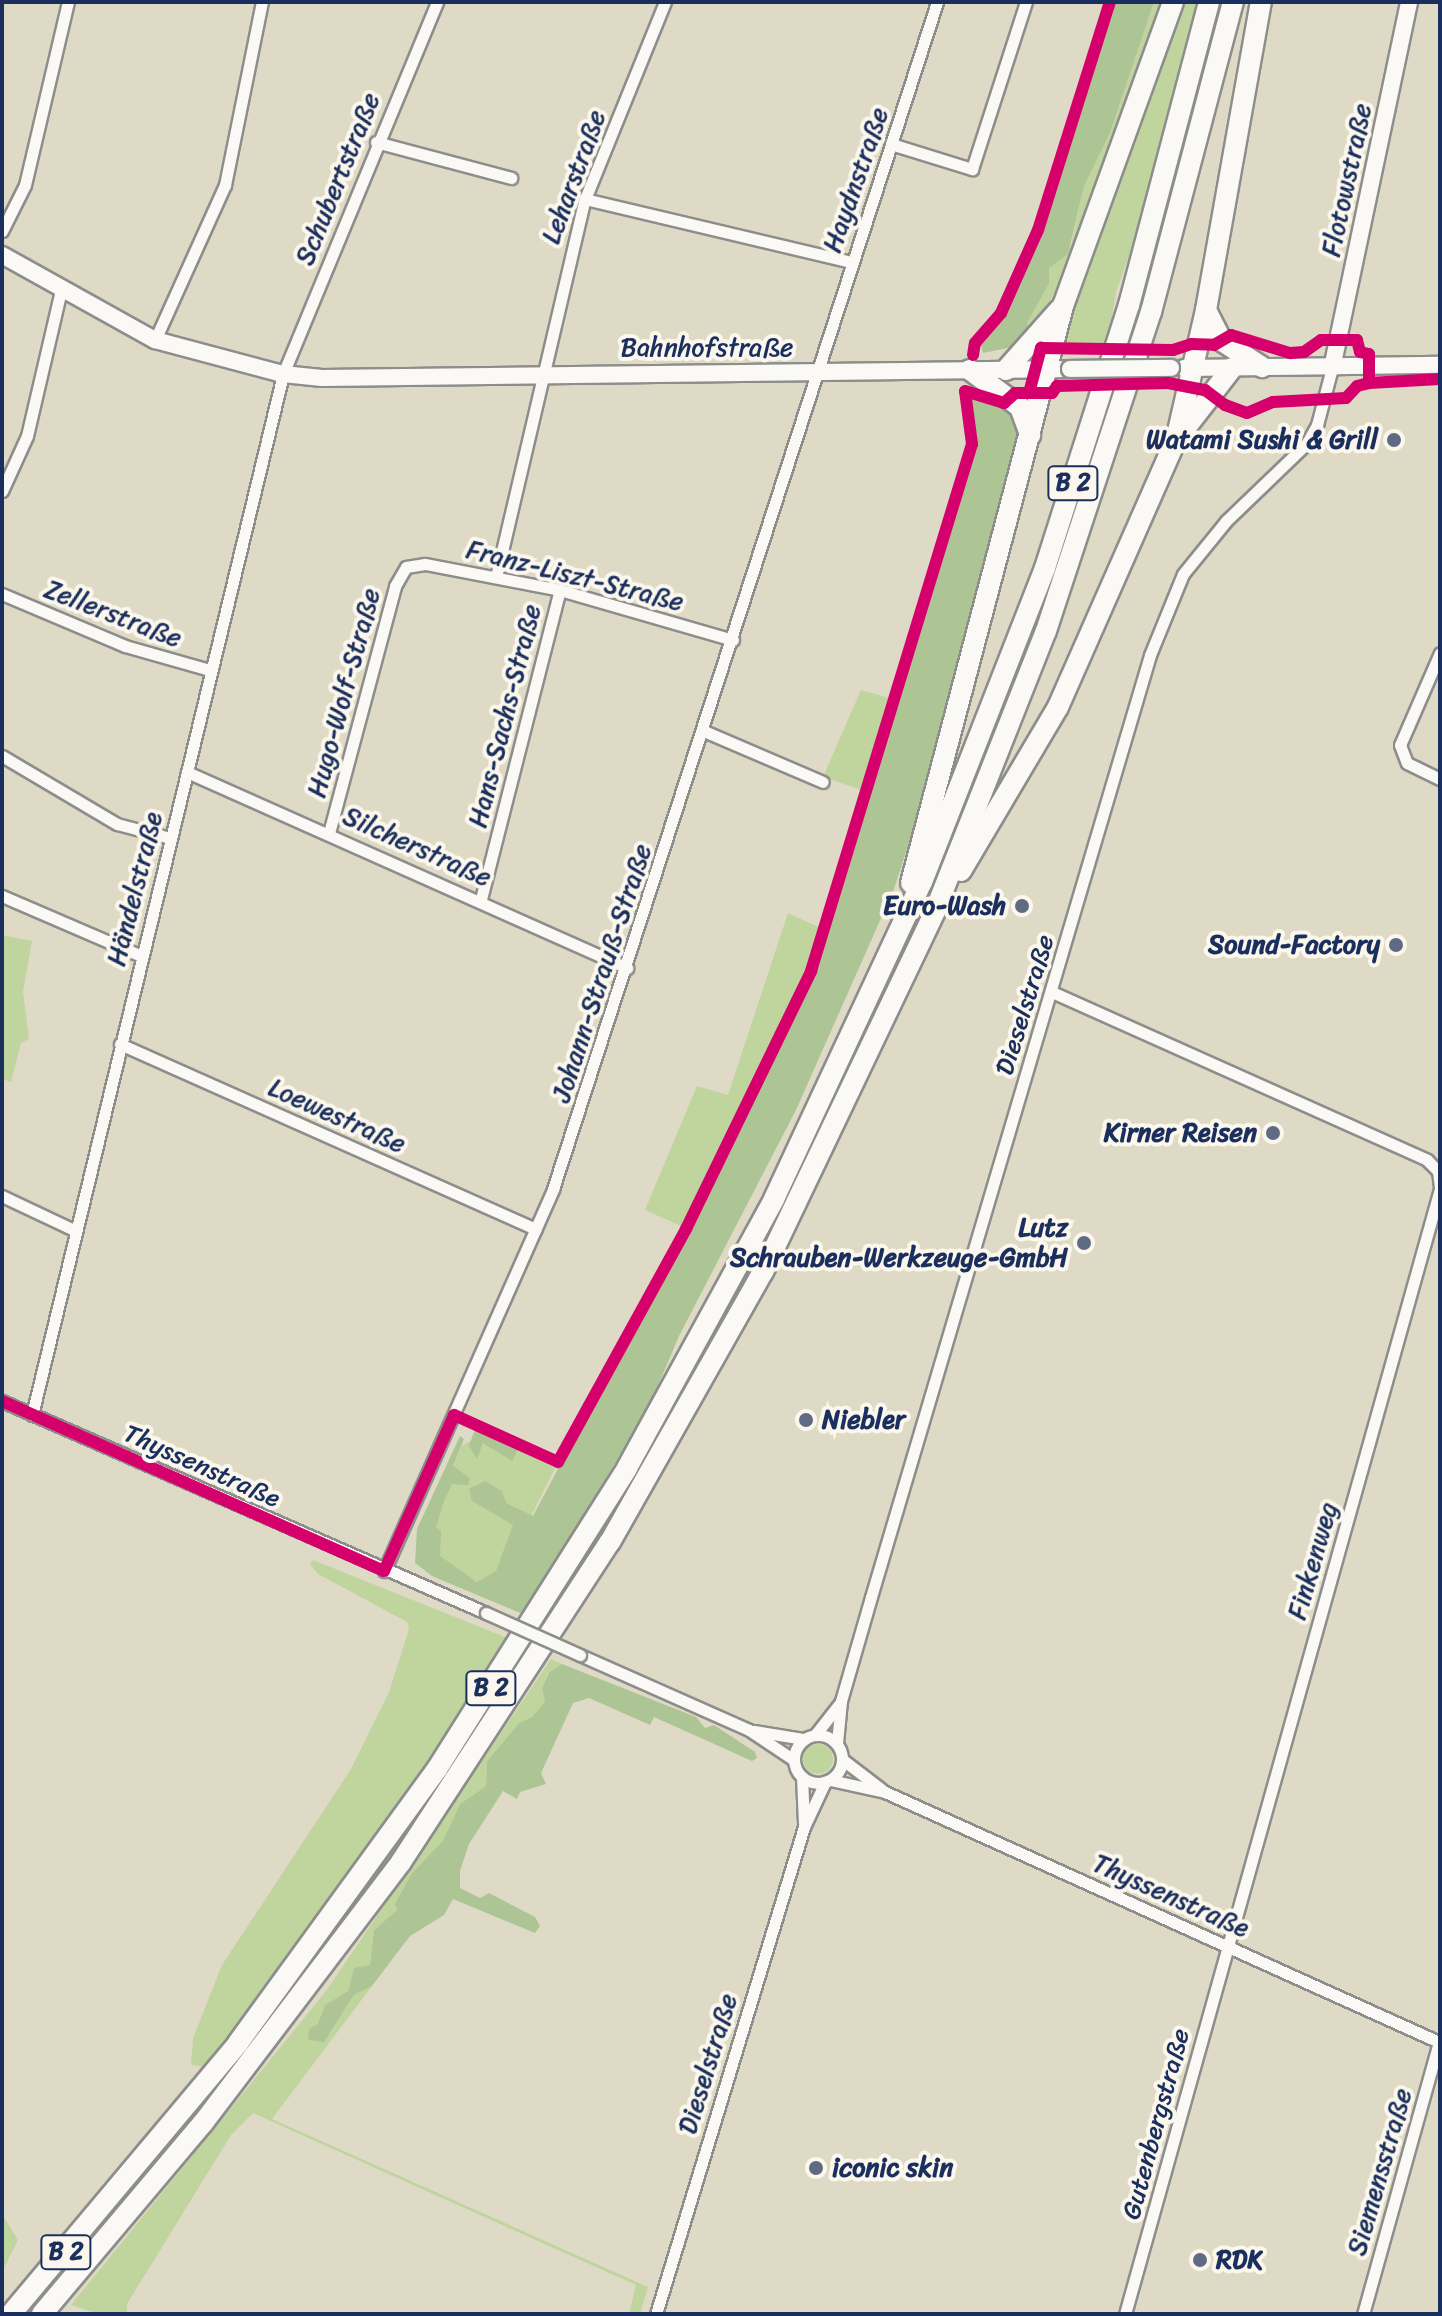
<!DOCTYPE html>
<html>
<head>
<meta charset="utf-8">
<style>
	body { margin:0 }
	#map { position:relative; width:1442px; height:2316px; overflow:hidden; background:#dedac6; font-family:Sriracha,sans-serif }
	div>[style] { position:absolute }
	[style*='--x'] { left:calc(var(--x)*1px); top:calc(var(--y)*1px); width:calc(var(--w)*1px); rotate:calc(var(--a)*1deg) }
	.green>* { inset:0; background:#c0d59e }
	.round { border-radius:50% }
	.forest>* { inset:0; background:#adc594 }
	.roads { filter:drop-shadow(2px 0 #8d8e8c) drop-shadow(-2px 0 #8d8e8c) drop-shadow(0 2px #8d8e8c) drop-shadow(0 -2px #8d8e8c) }
	.street>* { height:11px; margin:-5.5px; padding:0 5.5px; transform-origin:5.5px; border-radius:5.5px; background:#faf9f6 }
	.street>.ring { margin:-5.5px; padding:0; box-sizing:content-box; background:none; border:11px solid #faf9f6; border-radius:50% }
	.secondary>* { height:16px; margin:-8px; padding:0 8px; transform-origin:8px; border-radius:8px; background:#faf9f6 }
	.highway>* { height:20px; margin:-10px; padding:0 10px; transform-origin:10px; border-radius:10px; background:#faf9f6 }
	.bridges { filter:drop-shadow(2px 0 #8d8e8c) drop-shadow(-2px 0 #8d8e8c) drop-shadow(0 2px #8d8e8c) drop-shadow(0 -2px #8d8e8c) }
	.street-bridge>* { height:11px; margin:-5.5px; padding:0 5.5px; transform-origin:5.5px; border-radius:5.5px; background:#faf9f6 }
	.secondary-bridge>* { height:16px; margin:-8px; padding:0 8px; transform-origin:8px; border-radius:8px; background:#faf9f6 }
	.cycleway>* { height:12px; margin:-6px; padding:0 6px; transform-origin:6px; border-radius:6px; background:#d6006c }
	.dots>* { width:22px; height:22px; translate:-50% -50%; box-sizing:border-box; border:4px solid #fbf7ec; border-radius:50% }
	span { translate:-50% -50%; white-space:nowrap; text-align:center; line-height:1.15; -webkit-text-stroke:8px #fbf7ec; paint-order:stroke }
	.shield-label span { padding:2px 6px; background:#fbf7ec; border:2px solid; border-radius:6px; -webkit-text-stroke-width:0 }
	.shield-label { font-size:24px; color:#1b2f5e; font-weight:700 }
	.street-label { font-size:26px; color:#1b2f5e }
	.poi-label { font-size:26px; color:#1b2f5e; font-weight:700 }
	.right { translate:-100% -50%; text-align:right }
	.left { translate:0 -50%; text-align:left }
	.frame { position:absolute; inset:0; border:4px solid #1b2f5e; pointer-events:none }
</style>
</head>
<body>
<div id="map">
	<div class="green">
		<i style="clip-path:polygon(1154px 2px,1161px 2px,1065px 273px,1032px 334px,1027px 323px,1049px 284px,1049px 268px,1071px 245px,1084px 186px,1110px 133px)"></i>
		<i style="clip-path:polygon(1181px 2px,1198px 2px,1140px 225px,1116px 292px,1109px 334px,1105px 346px,1065px 346px,1062px 337px)"></i>
		<i style="clip-path:polygon(861px 690px,893px 699px,865px 791px,823px 777px)"></i>
		<i style="clip-path:polygon(788px 913px,823px 929px,809px 969px,683px 1227px,645px 1210px,697px 1086px,728px 1095px)"></i>
		<i style="clip-path:polygon(2px 935px,32px 941px,23px 992px,29px 1039px,21px 1043px,11px 1082px,2px 1079px)"></i>
		<i style="clip-path:polygon(484px 1435px,556px 1466px,495px 1589px,426px 1559px,427px 1527px,462px 1445px)"></i>
		<i style="clip-path:polygon(313px 1560px,510px 1639px,419px 1778px,247px 2016px,207px 2067px,191px 2065px,193px 2038px,222px 1965px,351px 1769px,389px 1692px,409px 1629px,407px 1622px,318px 1574px,310px 1564px)"></i>
		<i style="clip-path:polygon(551px 1659px,562px 1664px,548px 1672px,542px 1688px,546px 1702px,532px 1717px,519px 1723px,487px 1761px,486px 1786px,460px 1804px,444px 1841px,412px 1873px,397px 1910px,374px 1930px,370px 1965px,354px 1969px,348px 1991px,325px 2005px,329px 2034px,354px 1995px,372px 1986px,272px 2119px,648px 2287px,640px 2314px,629px 2314px,636px 2285px,253px 2113px,231px 2135px,127px 2304px,127px 2314px,98px 2314px,71px 2305px,326px 1991px)"></i>
		<i class="round" style="left:803px;top:1744px;width:30px;height:30px"></i>
		<i style="clip-path:polygon(2px 2214px,18px 2240px,2px 2272px)"></i>
	</div>
	<div class="forest">
		<i style="clip-path:polygon(1112px 2px,1154px 2px,1110px 133px,1084px 186px,1068px 254px,1049px 268px,1049px 284px,1027px 323px,1030px 332px,1013px 347px,983px 353px,980px 341px,1003px 319px,1040px 233px)"></i>
		<i style="clip-path:polygon(971px 396px,1009px 405px,1021px 433px,925px 793px,894px 889px,796px 1110px,679px 1336px,651px 1402px,525px 1615px,432px 1576px,415px 1563px,417px 1529px,460px 1436px,464px 1439px,453px 1466px,470px 1478px,468px 1485px,452px 1484px,444px 1501px,436px 1527px,441px 1531px,440px 1556px,477px 1582px,496px 1571px,513px 1525px,472px 1501px,469px 1489px,485px 1481px,502px 1491px,506px 1503px,533px 1516px,747px 1112px,828px 932px,975px 449px)"></i>
		<i style="clip-path:polygon(475px 1429px,519px 1448px,512px 1461px,483px 1443px,477px 1459px,469px 1446px)"></i>
		<i style="clip-path:polygon(562px 1664px,696px 1717px,705px 1728px,714px 1725px,755px 1752px,757px 1758px,752px 1761px,654px 1717px,650px 1725px,589px 1698px,573px 1703px,541px 1773px,546px 1784px,520px 1792px,517px 1799px,503px 1791px,469px 1844px,460px 1871px,460px 1888px,480px 1898px,489px 1893px,535px 1917px,540px 1926px,535px 1933px,453px 1899px,444px 1915px,410px 1936px,372px 1986px,354px 1995px,324px 2042px,308px 2040px,309px 2029px,318px 2024px,325px 2005px,348px 1991px,354px 1968px,370px 1965px,374px 1930px,397px 1910px,395px 1904px,412px 1873px,443px 1841px,460px 1804px,486px 1786px,487px 1761px,519px 1723px,532px 1717px,545px 1702px,542px 1688px,549px 1672px)"></i>
	</div>
	<div class="roads">
		<div class="street">
			<i style="--x:376;--y:142;--w:140;--a:14.9"></i>
			<i style="--x:891;--y:144;--w:85;--a:17.2"></i>
			<i style="--x:972;--y:169;--w:176;--a:-72.1"></i>
			<i style="--x:585;--y:199;--w:273;--a:13.3"></i>
			<i style="--x:2;--y:231;--w:51;--a:-63.4"></i>
			<i style="--x:25;--y:185;--w:188;--a:-76.8"></i>
			<i style="--x:155;--y:340;--w:170;--a:-65.7"></i>
			<i style="--x:225;--y:185;--w:187;--a:-78.6"></i>
			<i style="--x:2;--y:491;--w:60;--a:-65.6"></i>
			<i style="--x:27;--y:436;--w:150;--a:-76.9"></i>
			<i style="--x:496;--y:577;--w:388;--a:-76.8"></i>
			<i style="--x:585;--y:199;--w:213;--a:-67.9"></i>
			<i style="--x:2;--y:594;--w:134;--a:22.9"></i>
			<i style="--x:125;--y:646;--w:88;--a:15.8"></i>
			<i style="--x:1440;--y:653;--w:100;--a:113.5"></i>
			<i style="--x:1400;--y:745;--w:19;--a:69"></i>
			<i style="--x:1407;--y:763;--w:37;--a:26"></i>
			<i style="--x:704;--y:731;--w:129;--a:23.2"></i>
			<i style="--x:2;--y:756;--w:134;--a:30.6"></i>
			<i style="--x:117;--y:824;--w:55;--a:14.8"></i>
			<i style="--x:187;--y:772;--w:482;--a:24"></i>
			<i style="--x:329;--y:833;--w:256;--a:-75"></i>
			<i style="--x:395;--y:586;--w:22;--a:-60"></i>
			<i style="--x:406;--y:567;--w:19;--a:-9"></i>
			<i style="--x:425;--y:564;--w:137;--a:10.9"></i>
			<i style="--x:560;--y:590;--w:180;--a:16.1"></i>
			<i style="--x:2;--y:896;--w:151;--a:23.3"></i>
			<i style="--x:481;--y:899;--w:319;--a:-75.7"></i>
			<i style="--x:1052;--y:992;--w:411;--a:24.1"></i>
			<i style="--x:1427;--y:1160;--w:16;--a:45"></i>
			<i style="--x:1438;--y:1171;--w:17;--a:83"></i>
			<i style="--x:120;--y:1044;--w:455;--a:24"></i>
			<i style="--x:2;--y:1196;--w:82;--a:25.3"></i>
			<i style="--x:2;--y:1401;--w:528;--a:23.65"></i>
			<i style="--x:32;--y:1415;--w:1071;--a:-76.44"></i>
			<i style="--x:283;--y:374;--w:403;--a:-67.5"></i>
			<i style="--x:384;--y:1571;--w:418;--a:-66.1"></i>
			<i style="--x:553;--y:1189;--w:1248;--a:-72.07"></i>
			<i style="--x:580;--y:1655;--w:185;--a:23.9"></i>
			<i style="--x:749;--y:1730;--w:54;--a:33.7"></i>
			<i style="--x:754;--y:1731;--w:51;--a:9.1"></i>
			<i class="ring" style="left:794px;top:1735px;width:37px;height:37px"></i>
			<i style="--x:815;--y:1735;--w:42;--a:-51.8"></i>
			<i style="--x:837;--y:1743;--w:42;--a:-84.6"></i>
			<i style="--x:841;--y:1701;--w:108;--a:-73.9"></i>
			<i style="--x:871;--y:1597;--w:982;--a:-73.5"></i>
			<i style="--x:1150;--y:655;--w:87;--a:-67.8"></i>
			<i style="--x:1183;--y:574;--w:68;--a:-50.9"></i>
			<i style="--x:1226;--y:521;--w:112;--a:-43.9"></i>
			<i style="--x:1307;--y:443;--w:21;--a:-61"></i>
			<i style="--x:1317;--y:425;--w:59;--a:-75.3"></i>
			<i style="--x:843;--y:1760;--w:48;--a:37.3"></i>
			<i style="--x:802;--y:1777;--w:46;--a:87.5"></i>
			<i style="--x:830;--y:1780;--w:56;--a:12.3"></i>
			<i style="--x:885;--y:1792;--w:608;--a:24.29"></i>
			<i style="--x:1439;--y:2042;--w:282;--a:105.6"></i>
			<i style="--x:656;--y:2314;--w:509;--a:-73.1"></i>
			<i style="--x:804;--y:1827;--w:50;--a:-65"></i>
			<i style="--x:1125;--y:2314;--w:1168;--a:-74.36"></i>
		</div>
		<div class="secondary">
			<i style="--x:2;--y:255;--w:175;--a:29.1"></i>
			<i style="--x:155;--y:340;--w:132;--a:14.9"></i>
			<i style="--x:283;--y:374;--w:39;--a:6"></i>
			<i style="--x:322;--y:378;--w:748;--a:-0.69"></i>
			<i style="--x:1184;--y:368;--w:256;--a:-0.7"></i>
			<i style="--x:1332;--y:368;--w:374;--a:-78.1"></i>
		</div>
		<div class="highway">
			<i style="--x:1206;--y:310;--w:35;--a:63"></i>
			<i style="--x:1222;--y:341;--w:48;--a:33"></i>
			<i style="--x:970;--y:370;--w:62;--a:36.5"></i>
			<i style="--x:1020;--y:407;--w:30;--a:70"></i>
			<i style="--x:1006;--y:370;--w:81;--a:-48.5"></i>
			<i style="--x:1183;--y:431;--w:80;--a:-52.1"></i>
			<i style="--x:961;--y:871;--w:191;--a:-59.4"></i>
			<i style="--x:1058;--y:707;--w:292;--a:-66.2"></i>
			<i style="--x:1176;--y:440;--w:133;--a:-77"></i>
			<i style="--x:1206;--y:310;--w:313;--a:-79.9"></i>
			<i style="--x:911;--y:883;--w:597;--a:-75.24"></i>
			<i style="--x:1063;--y:306;--w:323;--a:-70.1"></i>
			<i style="--x:11;--y:2314;--w:354;--a:-50"></i>
			<i style="--x:238;--y:2043;--w:339;--a:-54"></i>
			<i style="--x:437;--y:1769;--w:356;--a:-57.7"></i>
			<i style="--x:627;--y:1468;--w:307;--a:-61.3"></i>
			<i style="--x:774;--y:1199;--w:350;--a:-65"></i>
			<i style="--x:922;--y:882;--w:337;--a:-68.6"></i>
			<i style="--x:1045;--y:568;--w:276;--a:-72.3"></i>
			<i style="--x:1129;--y:305;--w:313;--a:-75.2"></i>
			<i style="--x:42;--y:2314;--w:250;--a:-49.9"></i>
			<i style="--x:203;--y:2123;--w:328;--a:-52.8"></i>
			<i style="--x:401;--y:1862;--w:382;--a:-56.9"></i>
			<i style="--x:610;--y:1542;--w:310;--a:-60.5"></i>
			<i style="--x:763;--y:1272;--w:400;--a:-64.5"></i>
			<i style="--x:935;--y:911;--w:301;--a:-68.4"></i>
			<i style="--x:1046;--y:631;--w:336;--a:-71.8"></i>
			<i style="--x:1151;--y:312;--w:321;--a:-75.2"></i>
		</div>
	</div>
	<div class="bridges">
		<div class="street-bridge">
			<i style="--x:486;--y:1613;--w:103;--a:24.1"></i>
		</div>
		<div class="secondary-bridge">
			<i style="--x:1070;--y:369;--w:101;--a:-0.6"></i>
		</div>
	</div>
	<div class="cycleway">
		<i style="--x:973;--y:355;--w:12;--a:-81"></i>
		<i style="--x:975;--y:343;--w:40;--a:-49"></i>
		<i style="--x:1001;--y:313;--w:91;--a:-66"></i>
		<i style="--x:1038;--y:230;--w:239;--a:-72.5"></i>
		<i style="--x:1029;--y:393;--w:47;--a:-75.1"></i>
		<i style="--x:1041;--y:348;--w:132;--a:0.9"></i>
		<i style="--x:1173;--y:350;--w:19;--a:-18"></i>
		<i style="--x:1191;--y:344;--w:23;--a:2"></i>
		<i style="--x:1214;--y:345;--w:20;--a:-30"></i>
		<i style="--x:1231;--y:335;--w:62;--a:17"></i>
		<i style="--x:1290;--y:353;--w:14;--a:-4"></i>
		<i style="--x:1304;--y:352;--w:21;--a:-35"></i>
		<i style="--x:1321;--y:340;--w:36;--a:0"></i>
		<i style="--x:1357;--y:340;--w:12;--a:76"></i>
		<i style="--x:1360;--y:352;--w:9;--a:13"></i>
		<i style="--x:1369;--y:354;--w:29;--a:90"></i>
		<i style="--x:2;--y:1401;--w:418;--a:24"></i>
		<i style="--x:384;--y:1571;--w:171;--a:-65.8"></i>
		<i style="--x:454;--y:1415;--w:114;--a:24.3"></i>
		<i style="--x:558;--y:1462;--w:266;--a:-61.2"></i>
		<i style="--x:686;--y:1229;--w:287;--a:-64.1"></i>
		<i style="--x:811;--y:971;--w:551;--a:-73.01"></i>
		<i style="--x:972;--y:444;--w:53;--a:-97.5"></i>
		<i style="--x:965;--y:391;--w:41;--a:17.1"></i>
		<i style="--x:1004;--y:403;--w:15;--a:-42"></i>
		<i style="--x:1015;--y:393;--w:37;--a:0"></i>
		<i style="--x:1052;--y:393;--w:9;--a:-54"></i>
		<i style="--x:1057;--y:386;--w:111;--a:-1.5"></i>
		<i style="--x:1168;--y:383;--w:38;--a:11"></i>
		<i style="--x:1205;--y:390;--w:25;--a:37"></i>
		<i style="--x:1225;--y:405;--w:23;--a:20"></i>
		<i style="--x:1247;--y:413;--w:28;--a:-23"></i>
		<i style="--x:1273;--y:402;--w:73;--a:-3.1"></i>
		<i style="--x:1346;--y:398;--w:16;--a:-47"></i>
		<i style="--x:1357;--y:386;--w:12;--a:-14"></i>
		<i style="--x:1369;--y:383;--w:71;--a:-3.2"></i>
	</div>
	<div class="dots">
		<i style="left:1394px;top:440px;background:#5f6b82"></i>
		<i style="left:1022px;top:906px;background:#5f6b82"></i>
		<i style="left:1396px;top:945px;background:#5f6b82"></i>
		<i style="left:1273px;top:1133px;background:#5f6b82"></i>
		<i style="left:1084px;top:1243px;background:#5f6b82"></i>
		<i style="left:806px;top:1420px;background:#5f6b82"></i>
		<i style="left:816px;top:2168px;background:#5f6b82"></i>
		<i style="left:1200px;top:2260px;background:#5f6b82"></i>
	</div>
	<div class="shield-label">
		<span style="left:1073px;top:483px">B 2</span>
		<span style="left:491px;top:1688px">B 2</span>
		<span style="left:66px;top:2252px">B 2</span>
	</div>
	<div class="street-label">
		<span style="left:574px;top:177px;rotate:-70deg">Leharstraße</span>
		<span style="left:338px;top:179px;rotate:-68deg">Schubertstraße</span>
		<span style="left:856px;top:180px;rotate:-71deg">Haydnstraße</span>
		<span style="left:1347px;top:180px;rotate:-78deg">Flotowstraße</span>
		<span style="left:707px;top:348px">Bahnhofstraße</span>
		<span style="left:575px;top:576px;rotate:14deg">Franz-Liszt-Straße</span>
		<span style="left:113px;top:614px;rotate:21deg">Zellerstraße</span>
		<span style="left:344px;top:693px;rotate:-75deg">Hugo-Wolf-Straße</span>
		<span style="left:505px;top:716px;rotate:-76deg">Hans-Sachs-Straße</span>
		<span style="left:417px;top:847px;rotate:24deg">Silcherstraße</span>
		<span style="left:135px;top:889px;rotate:-76deg">Händelstraße</span>
		<span style="left:602px;top:973px;rotate:-72deg">Johann-Strauß-Straße</span>
		<span style="left:1025px;top:1005px;rotate:-73deg">Dieselstraße</span>
		<span style="left:337px;top:1116px;rotate:24deg">Loewestraße</span>
		<span style="left:202px;top:1466px;rotate:24deg">Thyssenstraße</span>
		<span style="left:1313px;top:1561px;rotate:-74deg">Finkenweg</span>
		<span style="left:1171px;top:1896px;rotate:24deg">Thyssenstraße</span>
		<span style="left:708px;top:2064px;rotate:-73deg">Dieselstraße</span>
		<span style="left:1156px;top:2124px;rotate:-75deg">Gutenbergstraße</span>
		<span style="left:1380px;top:2172px;rotate:-74deg">Siemensstraße</span>
	</div>
	<div class="poi-label">
		<span class="right" style="left:1378px;top:440px">Watami Sushi &amp; Grill</span>
		<span class="right" style="left:1006px;top:906px">Euro-Wash</span>
		<span class="right" style="left:1380px;top:945px">Sound-Factory</span>
		<span class="right" style="left:1257px;top:1133px">Kirner Reisen</span>
		<span class="right" style="left:1068px;top:1243px">Lutz<br>Schrauben-Werkzeuge-GmbH</span>
		<span class="left" style="left:822px;top:1420px">Niebler</span>
		<span class="left" style="left:832px;top:2168px">iconic skin</span>
		<span class="left" style="left:1216px;top:2260px">RDK</span>
	</div>
	<div class="frame"></div>
</div>
</body>
</html>
